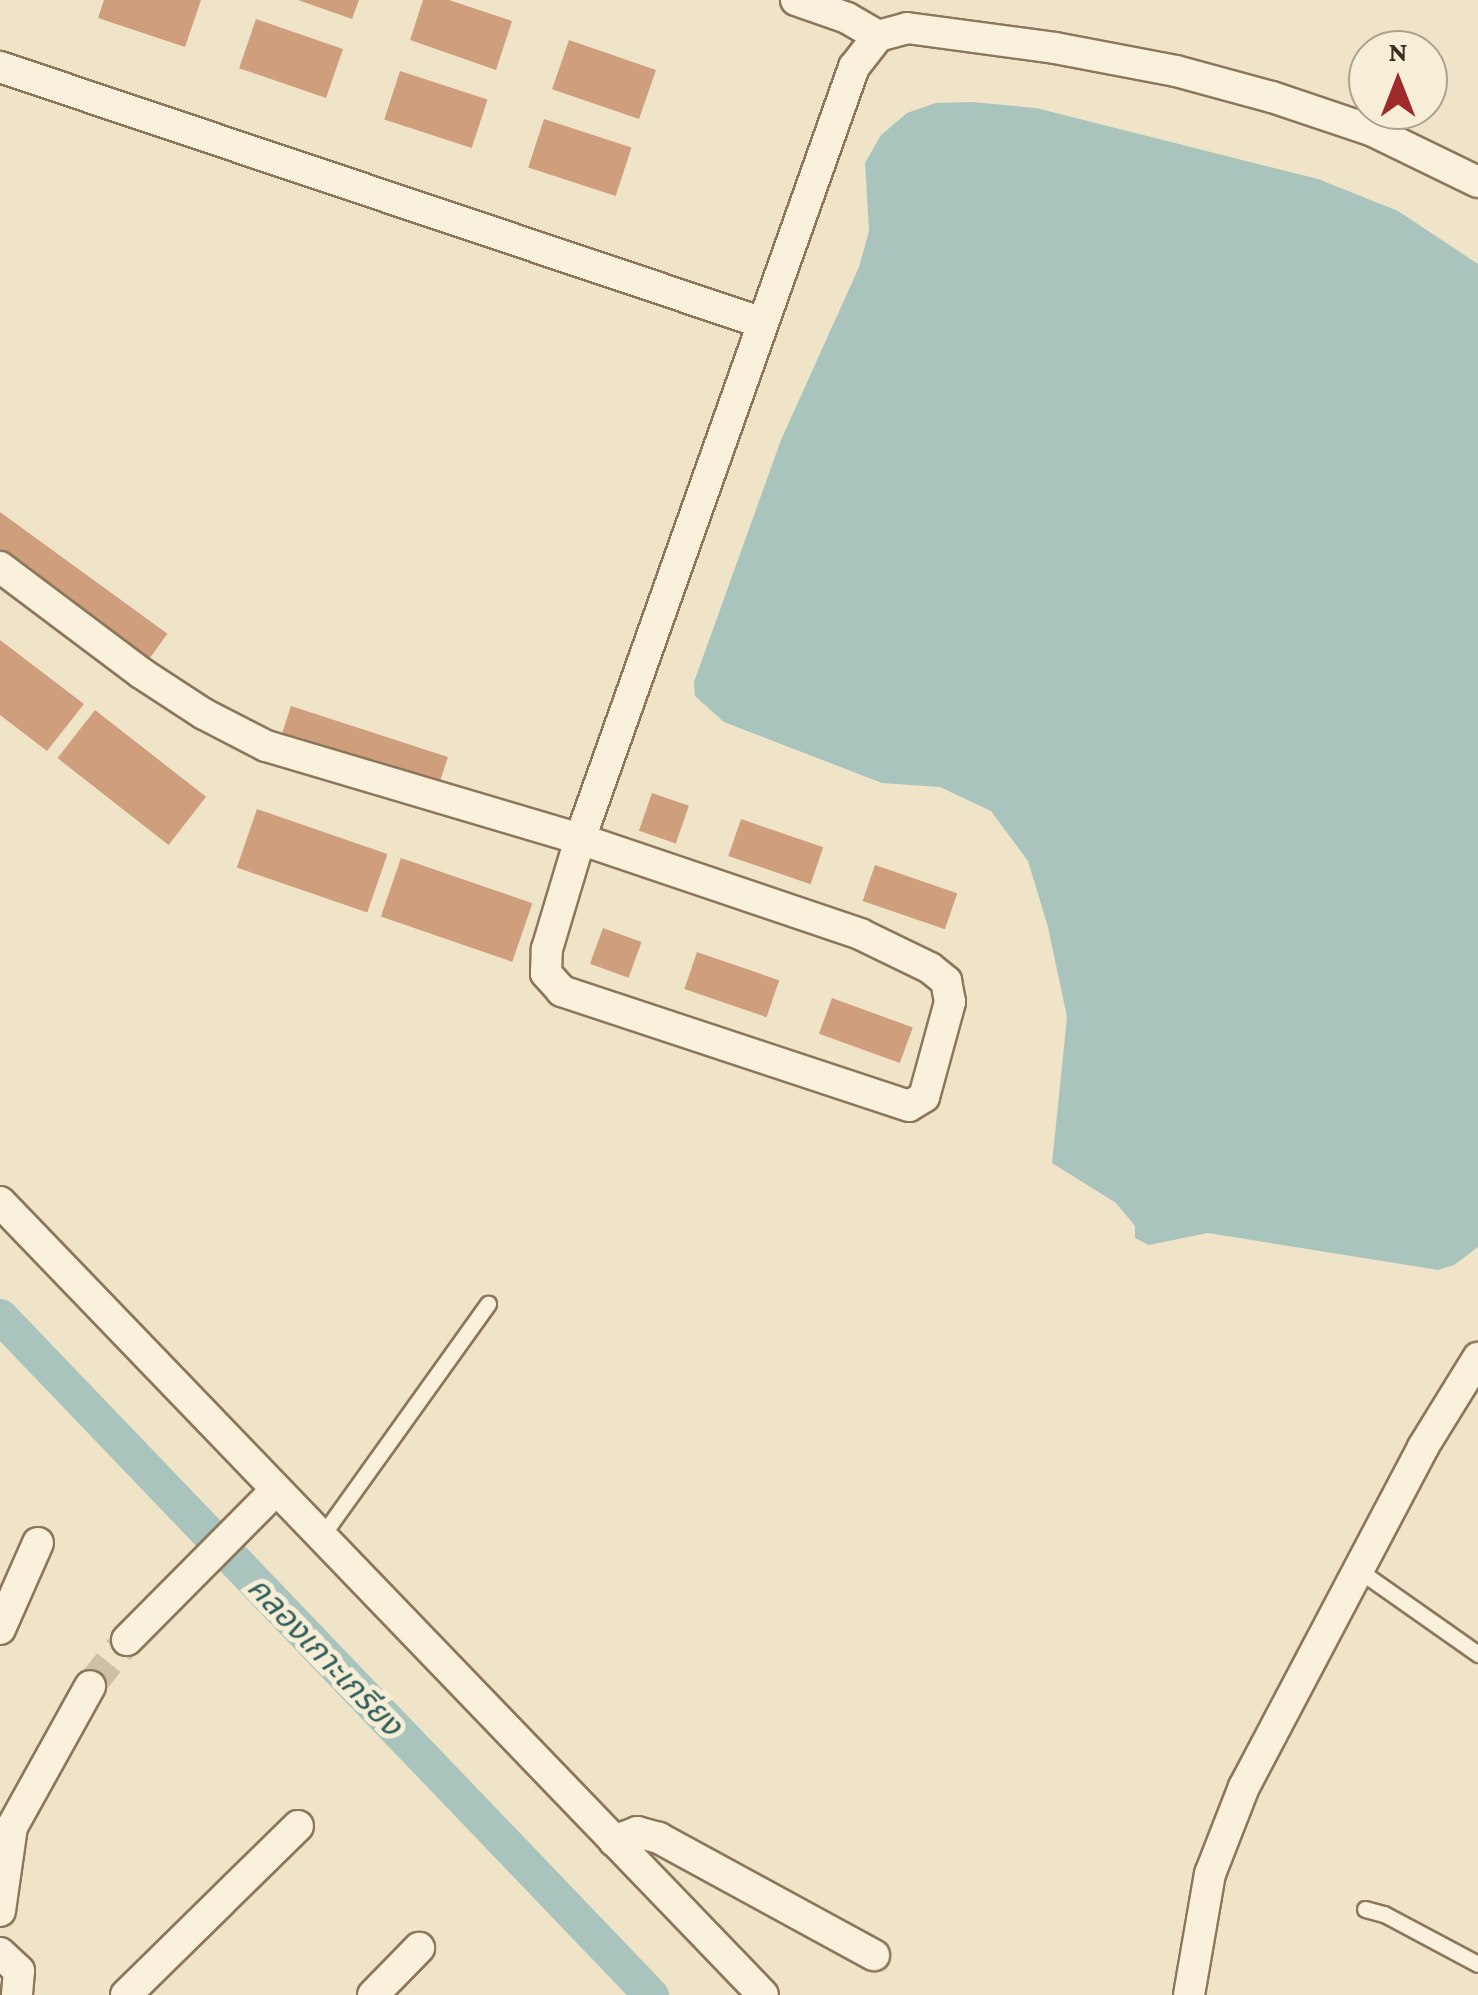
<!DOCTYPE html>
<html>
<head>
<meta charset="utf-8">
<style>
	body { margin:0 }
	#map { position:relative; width:1478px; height:1995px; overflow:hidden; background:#f0e4c8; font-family:"Crimson Pro","Noto Sans Thai",serif }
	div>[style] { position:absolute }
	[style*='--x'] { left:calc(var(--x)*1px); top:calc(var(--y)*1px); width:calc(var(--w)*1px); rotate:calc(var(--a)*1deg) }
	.water>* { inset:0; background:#a9c4bc }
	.canal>* { height:35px; margin:-17.5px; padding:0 17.5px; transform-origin:17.5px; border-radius:17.5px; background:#a9c4bc }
	.building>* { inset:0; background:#cf9f7d; transform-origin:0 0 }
	.street-tunnel>* { height:30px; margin-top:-15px; transform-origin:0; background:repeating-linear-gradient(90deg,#ccc0a6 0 30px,transparent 0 45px) }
	.roads { filter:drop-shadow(2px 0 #8d765c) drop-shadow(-2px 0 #8d765c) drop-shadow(0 2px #8d765c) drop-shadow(0 -2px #8d765c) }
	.lane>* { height:15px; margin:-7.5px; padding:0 7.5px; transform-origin:7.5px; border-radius:7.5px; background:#faf1dc }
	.street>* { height:30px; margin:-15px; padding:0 15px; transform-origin:15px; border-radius:15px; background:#faf1dc }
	span { translate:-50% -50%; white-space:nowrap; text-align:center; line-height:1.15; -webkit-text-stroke:10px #f7eed8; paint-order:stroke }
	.water-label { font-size:32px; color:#2f5d5a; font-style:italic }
	.north { position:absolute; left:1348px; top:30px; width:100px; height:100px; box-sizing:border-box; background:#f7eed8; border:2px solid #ada18e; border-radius:50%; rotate:0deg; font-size:28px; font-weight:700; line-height:40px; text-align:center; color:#3d2e20 }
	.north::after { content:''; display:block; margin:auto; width:35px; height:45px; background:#9e2a2b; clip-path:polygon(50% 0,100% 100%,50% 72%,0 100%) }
</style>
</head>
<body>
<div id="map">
	<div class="water">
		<i style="clip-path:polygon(972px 102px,1036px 108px,1318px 179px,1398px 211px,1478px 264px,1478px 1247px,1454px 1265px,1438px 1270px,1208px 1233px,1149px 1245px,1135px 1238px,1135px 1226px,1116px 1203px,1052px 1163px,1067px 1017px,1048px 927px,1028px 861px,991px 811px,940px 787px,882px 783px,724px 722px,695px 696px,694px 682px,781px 440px,859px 267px,869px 231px,865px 163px,881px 135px,907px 113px,936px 103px)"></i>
	</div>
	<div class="canal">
		<i style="--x:0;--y:1316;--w:941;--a:46.21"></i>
	</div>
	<div class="building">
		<i style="clip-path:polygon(104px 0,201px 0,185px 47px,98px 18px)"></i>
		<i style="clip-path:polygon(298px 0,359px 0,352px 19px)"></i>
		<i style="clip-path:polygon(423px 0,449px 0,512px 21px,496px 70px,410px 40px)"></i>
		<i style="left:256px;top:19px;width:92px;height:52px;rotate:19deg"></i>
		<i style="left:569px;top:40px;width:92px;height:52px;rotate:19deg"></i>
		<i style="left:400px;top:71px;width:92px;height:51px;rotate:18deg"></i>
		<i style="left:544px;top:119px;width:92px;height:51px;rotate:18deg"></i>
		<i style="left:0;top:512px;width:207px;height:43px;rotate:36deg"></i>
		<i style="clip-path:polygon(0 640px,84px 704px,47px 751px,0 715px)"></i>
		<i style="left:291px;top:706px;width:165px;height:34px;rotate:18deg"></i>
		<i style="left:95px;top:710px;width:141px;height:61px;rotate:38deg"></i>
		<i style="left:652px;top:793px;width:39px;height:40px;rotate:19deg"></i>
		<i style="left:257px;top:809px;width:138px;height:62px;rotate:19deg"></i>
		<i style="left:741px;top:819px;width:87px;height:39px;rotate:19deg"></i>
		<i style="left:401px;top:858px;width:139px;height:62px;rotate:19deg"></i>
		<i style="left:875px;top:865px;width:87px;height:38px;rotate:19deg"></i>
		<i style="left:603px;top:928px;width:41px;height:38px;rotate:20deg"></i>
		<i style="left:697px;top:952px;width:87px;height:39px;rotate:19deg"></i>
		<i style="left:832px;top:998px;width:86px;height:38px;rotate:20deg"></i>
	</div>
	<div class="street-tunnel">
		<i style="--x:90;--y:1686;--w:59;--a:-51.2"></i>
	</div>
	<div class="roads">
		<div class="lane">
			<i style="--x:321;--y:1537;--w:287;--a:-54.4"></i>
			<i style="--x:1357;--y:1569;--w:148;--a:35.1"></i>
			<i style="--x:1365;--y:1909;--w:20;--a:15"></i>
			<i style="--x:1384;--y:1914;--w:106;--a:28"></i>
		</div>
		<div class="street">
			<i style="--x:796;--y:0;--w:54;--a:19.4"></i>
			<i style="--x:847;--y:18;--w:36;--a:30"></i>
			<i style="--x:0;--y:67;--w:802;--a:18.55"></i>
			<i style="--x:0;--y:567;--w:176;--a:36.9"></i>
			<i style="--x:141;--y:673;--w:75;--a:33.1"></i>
			<i style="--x:204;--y:714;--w:70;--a:27.3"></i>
			<i style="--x:266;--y:746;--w:327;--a:16.5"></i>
			<i style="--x:580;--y:839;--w:296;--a:18.7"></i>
			<i style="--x:860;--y:934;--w:78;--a:25.9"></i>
			<i style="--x:930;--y:968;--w:21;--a:39"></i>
			<i style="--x:946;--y:981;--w:21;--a:79"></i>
			<i style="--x:950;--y:1002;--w:98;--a:105.3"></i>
			<i style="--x:924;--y:1097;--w:17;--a:149"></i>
			<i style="--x:909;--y:1106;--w:366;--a:-161.7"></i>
			<i style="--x:562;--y:991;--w:24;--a:-132"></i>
			<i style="--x:546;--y:973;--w:24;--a:-88"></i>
			<i style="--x:547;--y:949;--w:115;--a:-73.3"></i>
			<i style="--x:580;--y:839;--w:819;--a:-70.46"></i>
			<i style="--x:854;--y:67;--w:39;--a:-52"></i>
			<i style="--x:878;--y:36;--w:30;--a:-15"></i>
			<i style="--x:907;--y:28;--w:149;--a:7.7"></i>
			<i style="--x:1055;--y:48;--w:123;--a:10.8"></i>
			<i style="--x:1176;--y:71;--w:99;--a:15.2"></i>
			<i style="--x:1272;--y:97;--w:107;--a:18.6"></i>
			<i style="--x:1373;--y:131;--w:117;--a:25.9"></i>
			<i style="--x:0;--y:1202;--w:1100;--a:46.1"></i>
			<i style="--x:0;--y:1629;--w:94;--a:-66.2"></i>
			<i style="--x:127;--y:1640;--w:211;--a:-45.2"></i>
			<i style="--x:614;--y:1841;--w:25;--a:-21"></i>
			<i style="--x:637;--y:1832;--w:23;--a:15"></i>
			<i style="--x:659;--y:1838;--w:245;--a:28.6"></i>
			<i style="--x:0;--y:1911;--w:85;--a:-81.9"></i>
			<i style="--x:12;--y:1827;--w:161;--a:-61"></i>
			<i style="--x:0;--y:1953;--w:26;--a:43"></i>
			<i style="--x:19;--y:1971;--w:24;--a:95"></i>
			<i style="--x:126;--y:1995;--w:241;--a:-44.5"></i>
			<i style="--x:373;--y:1995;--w:66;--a:-45.6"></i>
			<i style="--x:1189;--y:1995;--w:123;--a:-80.2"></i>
			<i style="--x:1210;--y:1874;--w:93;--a:-68.7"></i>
			<i style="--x:1244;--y:1787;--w:384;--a:-62.2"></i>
			<i style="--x:1423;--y:1447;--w:105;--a:-58.3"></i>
		</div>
	</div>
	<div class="water-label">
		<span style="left:325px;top:1656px;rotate:46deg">คลองเกาะเกรียง</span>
	</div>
	<div class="north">N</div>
</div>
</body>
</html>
